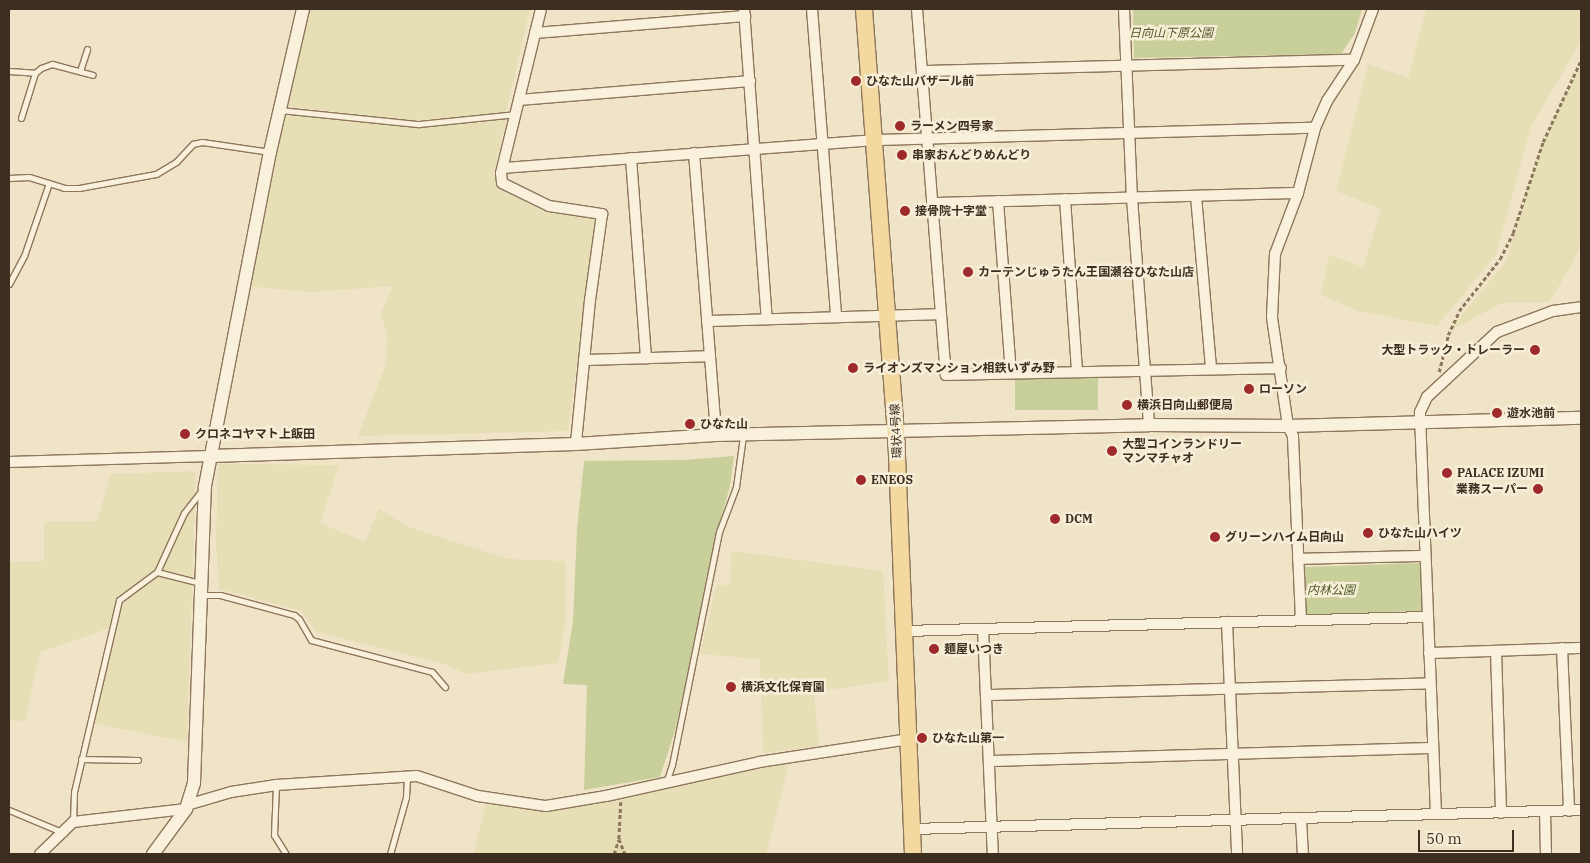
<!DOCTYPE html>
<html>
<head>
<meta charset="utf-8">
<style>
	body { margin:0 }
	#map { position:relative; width:1590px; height:863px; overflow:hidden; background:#f0e4c8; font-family:"IBM Plex Serif","Noto Sans JP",serif }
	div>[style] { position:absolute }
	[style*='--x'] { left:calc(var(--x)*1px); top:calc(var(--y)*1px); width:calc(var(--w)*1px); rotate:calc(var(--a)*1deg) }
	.farmland>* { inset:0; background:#e6deb5 }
	.green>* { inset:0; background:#c9cf9b; transform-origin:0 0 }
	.path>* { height:2.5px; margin-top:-1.25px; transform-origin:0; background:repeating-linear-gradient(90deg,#8d765c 0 4px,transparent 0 6.5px) }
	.roads { filter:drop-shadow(1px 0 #8d765c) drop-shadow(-1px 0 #8d765c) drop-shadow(0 1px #8d765c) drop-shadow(0 -1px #8d765c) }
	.service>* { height:5px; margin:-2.5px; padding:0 2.5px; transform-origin:2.5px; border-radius:2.5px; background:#faf1dc }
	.minor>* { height:10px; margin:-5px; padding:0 5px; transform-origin:5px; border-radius:5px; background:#faf1dc }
	.tertiary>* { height:12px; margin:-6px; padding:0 6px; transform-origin:6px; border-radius:6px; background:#faf1dc }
	.primary>* { height:16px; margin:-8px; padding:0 8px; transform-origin:8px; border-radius:8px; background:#f3d9a0 }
	.dots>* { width:14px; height:14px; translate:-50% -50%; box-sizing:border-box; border:2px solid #f7eed8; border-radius:50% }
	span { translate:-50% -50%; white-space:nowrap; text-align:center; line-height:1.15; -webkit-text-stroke:5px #f7eed8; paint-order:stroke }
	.park-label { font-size:12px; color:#4d5a26; font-style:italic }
	.poi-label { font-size:12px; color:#3d2e20; font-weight:700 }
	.left { translate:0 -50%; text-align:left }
	.right { translate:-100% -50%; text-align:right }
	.street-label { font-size:12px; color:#3d2e20 }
	.frame { position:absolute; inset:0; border:10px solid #3d2e20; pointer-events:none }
	.scale { position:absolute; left:1418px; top:830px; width:96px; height:22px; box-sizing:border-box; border:2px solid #3d2e20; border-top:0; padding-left:6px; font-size:15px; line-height:18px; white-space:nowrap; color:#3d2e20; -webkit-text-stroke:4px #f7eed8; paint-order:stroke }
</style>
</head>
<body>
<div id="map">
	<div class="farmland">
		<i style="clip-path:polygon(309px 9px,530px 9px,506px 112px,444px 119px,401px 120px,286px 106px)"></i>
		<i style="clip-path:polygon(1426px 9px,1581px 9px,1581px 41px,1531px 126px,1496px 255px,1437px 326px,1358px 311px,1321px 295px,1329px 255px,1363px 267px,1381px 209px,1336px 191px,1368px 64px,1408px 78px)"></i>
		<i style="clip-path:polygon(1581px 64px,1581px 243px,1570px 268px,1549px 302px,1502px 303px,1448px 332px,1506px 261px,1542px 140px)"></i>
		<i style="clip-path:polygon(284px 113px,422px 127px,486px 122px,506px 119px,494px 172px,496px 187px,548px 213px,596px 217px,568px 431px,358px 436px,386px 364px,387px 335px,381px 313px,393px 286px,310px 292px,247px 286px)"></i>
		<i style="clip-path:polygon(218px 464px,339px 465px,320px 523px,365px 542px,379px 509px,409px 527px,508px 559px,566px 561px,566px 620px,558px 663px,465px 674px,445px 664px,316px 632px,302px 611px,219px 589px,216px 542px)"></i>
		<i style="clip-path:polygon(196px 471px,187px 742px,92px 723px,110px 628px,40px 652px,25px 721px,9px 720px,9px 562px,44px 561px,44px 522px,97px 521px,111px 474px)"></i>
		<i style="clip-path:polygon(731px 551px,883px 571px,889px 681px,814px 692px,819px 746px,763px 753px,760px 659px,700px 654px,716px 586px,730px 584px)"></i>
		<i style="clip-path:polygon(789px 764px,766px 854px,474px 854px,486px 802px,541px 810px,734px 772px)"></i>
	</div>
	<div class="green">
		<i style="clip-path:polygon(1133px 9px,1362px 9px,1355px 33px,1341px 54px,1134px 58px)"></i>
		<i style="left:1098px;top:378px;width:32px;height:83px;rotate:90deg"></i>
		<i style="clip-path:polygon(734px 456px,730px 486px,717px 532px,706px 593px,676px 727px,660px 777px,584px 790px,587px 685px,563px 684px,573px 621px,577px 530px,584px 461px,684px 460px)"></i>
		<i style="left:1420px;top:563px;width:48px;height:116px;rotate:88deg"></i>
	</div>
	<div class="path">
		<i style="--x:1439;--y:372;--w:38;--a:-76"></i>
		<i style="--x:1448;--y:335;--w:26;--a:-65"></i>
		<i style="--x:1459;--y:311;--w:66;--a:-51.7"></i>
		<i style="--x:1500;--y:259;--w:29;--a:-63"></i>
		<i style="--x:1513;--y:233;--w:96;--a:-71.8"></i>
		<i style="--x:1543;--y:142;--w:90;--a:-65.1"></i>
		<i style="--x:621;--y:802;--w:37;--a:93"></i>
		<i style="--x:619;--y:839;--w:16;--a:68"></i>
		<i style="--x:614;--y:854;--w:14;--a:-73"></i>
	</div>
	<div class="roads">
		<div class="service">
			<i style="--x:9;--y:71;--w:26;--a:4"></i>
			<i style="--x:35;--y:73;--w:8;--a:-40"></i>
			<i style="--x:41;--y:68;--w:12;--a:-20"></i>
			<i style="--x:52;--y:64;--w:42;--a:15"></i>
			<i style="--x:80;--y:71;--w:23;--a:-72"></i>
			<i style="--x:280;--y:110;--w:140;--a:5.8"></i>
			<i style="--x:419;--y:124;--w:98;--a:-5.9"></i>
			<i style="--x:21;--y:118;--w:47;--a:-72.7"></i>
			<i style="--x:9;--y:178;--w:20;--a:-3"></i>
			<i style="--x:29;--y:177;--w:37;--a:17"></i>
			<i style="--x:64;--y:188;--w:15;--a:0"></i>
			<i style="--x:79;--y:188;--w:78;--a:-10.3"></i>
			<i style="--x:156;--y:174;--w:23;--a:-31"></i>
			<i style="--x:176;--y:162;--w:25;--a:-47"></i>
			<i style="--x:193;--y:144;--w:9;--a:-13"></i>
			<i style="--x:202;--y:142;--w:69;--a:8.4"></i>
			<i style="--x:9;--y:284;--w:32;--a:-62"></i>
			<i style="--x:24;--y:256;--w:77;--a:-71.1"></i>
			<i style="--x:157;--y:572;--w:44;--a:14.3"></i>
			<i style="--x:202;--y:595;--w:18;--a:0"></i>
			<i style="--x:220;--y:595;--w:77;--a:15.1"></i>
			<i style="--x:294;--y:615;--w:6;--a:39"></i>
			<i style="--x:299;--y:619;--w:24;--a:60"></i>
			<i style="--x:311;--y:640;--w:125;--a:14.8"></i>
			<i style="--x:432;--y:672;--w:20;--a:49"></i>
			<i style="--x:81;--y:759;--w:57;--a:1"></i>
			<i style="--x:666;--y:783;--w:19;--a:-72"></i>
			<i style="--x:672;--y:765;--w:238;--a:-78.6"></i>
			<i style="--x:719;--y:532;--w:48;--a:-69.3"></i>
			<i style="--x:736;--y:487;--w:51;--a:-82.2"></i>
			<i style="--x:276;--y:785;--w:50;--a:92.3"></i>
			<i style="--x:274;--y:835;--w:22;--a:58"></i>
			<i style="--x:9;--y:810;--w:60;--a:22.7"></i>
			<i style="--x:73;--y:821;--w:29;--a:-88"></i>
			<i style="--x:74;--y:792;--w:197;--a:-76.8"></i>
			<i style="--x:119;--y:600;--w:47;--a:-36.4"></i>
			<i style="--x:157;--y:572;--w:65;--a:-65.4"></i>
			<i style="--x:184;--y:513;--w:28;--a:-52"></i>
			<i style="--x:390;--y:854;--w:59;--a:-74.3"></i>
			<i style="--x:406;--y:797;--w:21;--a:-87"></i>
		</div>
		<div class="minor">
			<i style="--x:541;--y:9;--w:169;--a:103.7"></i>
			<i style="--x:501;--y:173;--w:10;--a:84"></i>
			<i style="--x:502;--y:183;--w:52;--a:26.1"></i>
			<i style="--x:549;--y:206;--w:54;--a:8.6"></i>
			<i style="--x:602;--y:214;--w:87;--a:97.9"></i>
			<i style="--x:590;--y:300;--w:145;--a:95.6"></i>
			<i style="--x:744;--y:9;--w:311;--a:85.8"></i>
			<i style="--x:812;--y:9;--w:309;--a:85.5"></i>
			<i style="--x:917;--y:9;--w:367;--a:85.5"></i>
			<i style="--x:946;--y:375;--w:335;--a:-1.2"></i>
			<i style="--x:1124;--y:9;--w:189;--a:87.6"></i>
			<i style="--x:1132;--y:198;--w:228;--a:85.7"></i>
			<i style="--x:535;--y:33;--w:211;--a:-4.6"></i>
			<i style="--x:922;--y:71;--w:432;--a:-1.5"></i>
			<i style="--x:519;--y:100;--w:232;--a:-4.7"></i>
			<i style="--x:694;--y:153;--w:283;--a:85.5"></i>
			<i style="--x:631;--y:158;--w:201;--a:85.7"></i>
			<i style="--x:503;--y:168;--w:372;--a:-4.3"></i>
			<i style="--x:874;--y:140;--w:441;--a:-1.6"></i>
			<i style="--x:1196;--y:196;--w:173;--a:85"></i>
			<i style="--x:1065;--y:199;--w:173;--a:86"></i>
			<i style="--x:998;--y:201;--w:172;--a:85.7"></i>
			<i style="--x:932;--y:203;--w:366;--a:-1.6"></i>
			<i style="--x:707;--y:321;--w:233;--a:-1.7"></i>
			<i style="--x:584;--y:360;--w:126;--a:-1.8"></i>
			<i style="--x:9;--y:462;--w:202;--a:-1.7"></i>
			<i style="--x:1298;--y:559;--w:127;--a:-1.4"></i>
			<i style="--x:1301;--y:620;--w:184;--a:-92.5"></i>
			<i style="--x:1293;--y:436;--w:11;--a:-117"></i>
			<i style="--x:1288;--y:426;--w:110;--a:-98.4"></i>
			<i style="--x:1272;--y:317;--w:63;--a:-87.3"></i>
			<i style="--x:1275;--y:254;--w:65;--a:-69.3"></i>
			<i style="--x:1298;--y:193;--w:67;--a:-75.3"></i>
			<i style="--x:1315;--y:128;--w:30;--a:-66"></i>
			<i style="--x:1327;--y:101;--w:49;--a:-56.6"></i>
			<i style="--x:1354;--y:60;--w:54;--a:-69.6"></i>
			<i style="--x:1227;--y:622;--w:232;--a:87.5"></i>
			<i style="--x:983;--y:629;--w:225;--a:87.5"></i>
			<i style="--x:905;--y:631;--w:522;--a:-1.54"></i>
			<i style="--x:1562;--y:648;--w:163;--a:87.5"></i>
			<i style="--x:1496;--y:651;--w:162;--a:88.2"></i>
			<i style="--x:1429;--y:653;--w:152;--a:-1.9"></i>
			<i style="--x:986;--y:695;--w:444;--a:-1.5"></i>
			<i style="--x:989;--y:761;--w:444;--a:-1.7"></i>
			<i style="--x:187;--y:805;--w:46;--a:-16.5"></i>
			<i style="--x:231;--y:792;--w:46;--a:-8.8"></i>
			<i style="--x:276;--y:785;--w:141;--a:-3.7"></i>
			<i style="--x:417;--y:776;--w:64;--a:18.2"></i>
			<i style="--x:478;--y:796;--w:69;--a:8.4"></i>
			<i style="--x:546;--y:806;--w:61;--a:-9.5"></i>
			<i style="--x:606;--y:796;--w:157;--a:-12.5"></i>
			<i style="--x:759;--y:762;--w:152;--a:-8.7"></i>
			<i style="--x:1545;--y:811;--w:43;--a:88.7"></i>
			<i style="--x:1436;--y:814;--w:402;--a:-92.3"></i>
			<i style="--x:1420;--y:412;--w:17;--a:-65"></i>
			<i style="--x:1427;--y:397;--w:96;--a:-42.9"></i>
			<i style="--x:1497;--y:332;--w:60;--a:-20.6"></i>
			<i style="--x:1553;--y:311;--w:28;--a:-8"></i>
			<i style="--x:1301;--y:818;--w:36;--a:87"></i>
			<i style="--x:913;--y:829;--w:668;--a:-1.63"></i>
			<i style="--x:40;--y:854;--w:46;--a:-44.1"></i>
			<i style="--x:73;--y:822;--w:114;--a:-6.6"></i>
		</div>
		<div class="tertiary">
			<i style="--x:211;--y:456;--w:365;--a:-1.9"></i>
			<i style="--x:576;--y:444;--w:140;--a:-3.7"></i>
			<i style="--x:716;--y:435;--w:433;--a:-1.3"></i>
			<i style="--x:1149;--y:425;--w:139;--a:0.4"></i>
			<i style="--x:1288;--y:426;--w:293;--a:-1.6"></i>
			<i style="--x:153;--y:854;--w:56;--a:-53.7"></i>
			<i style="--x:186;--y:809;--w:27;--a:-73"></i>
			<i style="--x:194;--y:783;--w:297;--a:-87.9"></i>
			<i style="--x:205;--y:486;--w:340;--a:-79"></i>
			<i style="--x:270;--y:152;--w:147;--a:-77"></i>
		</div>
		<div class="primary">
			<i style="--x:864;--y:9;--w:423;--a:85.7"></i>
			<i style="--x:896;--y:431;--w:423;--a:87.7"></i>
		</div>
	</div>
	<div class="dots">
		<i style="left:856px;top:81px;background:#9e2a2b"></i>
		<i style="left:900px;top:126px;background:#9e2a2b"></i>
		<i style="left:902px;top:155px;background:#9e2a2b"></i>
		<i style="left:905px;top:211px;background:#9e2a2b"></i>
		<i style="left:968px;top:272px;background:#9e2a2b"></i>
		<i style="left:1535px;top:350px;background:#9e2a2b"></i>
		<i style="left:853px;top:368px;background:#9e2a2b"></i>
		<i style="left:1249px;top:389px;background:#9e2a2b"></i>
		<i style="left:1127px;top:405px;background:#9e2a2b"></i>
		<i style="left:1497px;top:413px;background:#9e2a2b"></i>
		<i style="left:690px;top:424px;background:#9e2a2b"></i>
		<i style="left:185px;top:434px;background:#9e2a2b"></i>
		<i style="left:1112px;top:451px;background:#9e2a2b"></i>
		<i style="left:1447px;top:473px;background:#9e2a2b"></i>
		<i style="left:861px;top:480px;background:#9e2a2b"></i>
		<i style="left:1538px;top:489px;background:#9e2a2b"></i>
		<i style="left:1055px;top:519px;background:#9e2a2b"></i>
		<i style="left:1368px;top:533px;background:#9e2a2b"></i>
		<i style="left:1215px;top:537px;background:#9e2a2b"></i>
		<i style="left:934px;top:649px;background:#9e2a2b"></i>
		<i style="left:731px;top:687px;background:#9e2a2b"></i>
		<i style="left:922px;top:738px;background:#9e2a2b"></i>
	</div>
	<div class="park-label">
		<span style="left:1171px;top:33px">日向山下原公園</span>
		<span style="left:1331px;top:590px">内林公園</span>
	</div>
	<div class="poi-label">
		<span class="left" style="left:866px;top:81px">ひなた山バザール前</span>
		<span class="left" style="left:910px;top:126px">ラーメン四号家</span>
		<span class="left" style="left:912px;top:155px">串家おんどりめんどり</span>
		<span class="left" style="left:915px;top:211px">接骨院十字堂</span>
		<span class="left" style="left:978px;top:272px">カーテンじゅうたん王国瀬谷ひなた山店</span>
		<span class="right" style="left:1525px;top:350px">大型トラック・トレーラー</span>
		<span class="left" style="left:863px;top:368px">ライオンズマンション相鉄いずみ野</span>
		<span class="left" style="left:1259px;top:389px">ローソン</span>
		<span class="left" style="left:1137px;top:405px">横浜日向山郵便局</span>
		<span class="left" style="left:1507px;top:413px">遊水池前</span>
		<span class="left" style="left:700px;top:424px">ひなた山</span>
		<span class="left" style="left:195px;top:434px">クロネコヤマト上飯田</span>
		<span class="left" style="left:1122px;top:451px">大型コインランドリー<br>マンマチャオ</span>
		<span class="left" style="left:1457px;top:473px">PALACE IZUMI</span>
		<span class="left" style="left:871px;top:480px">ENEOS</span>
		<span class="right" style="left:1528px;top:489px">業務スーパー</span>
		<span class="left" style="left:1065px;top:519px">DCM</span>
		<span class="left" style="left:1378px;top:533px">ひなた山ハイツ</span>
		<span class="left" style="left:1225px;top:537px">グリーンハイム日向山</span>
		<span class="left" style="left:944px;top:649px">麺屋いつき</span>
		<span class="left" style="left:741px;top:687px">横浜文化保育園</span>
		<span class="left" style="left:932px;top:738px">ひなた山第一</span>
	</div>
	<div class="street-label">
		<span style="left:896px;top:431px;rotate:-93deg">環状4号線</span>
	</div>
	<div class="frame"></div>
	<div class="scale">50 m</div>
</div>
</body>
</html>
